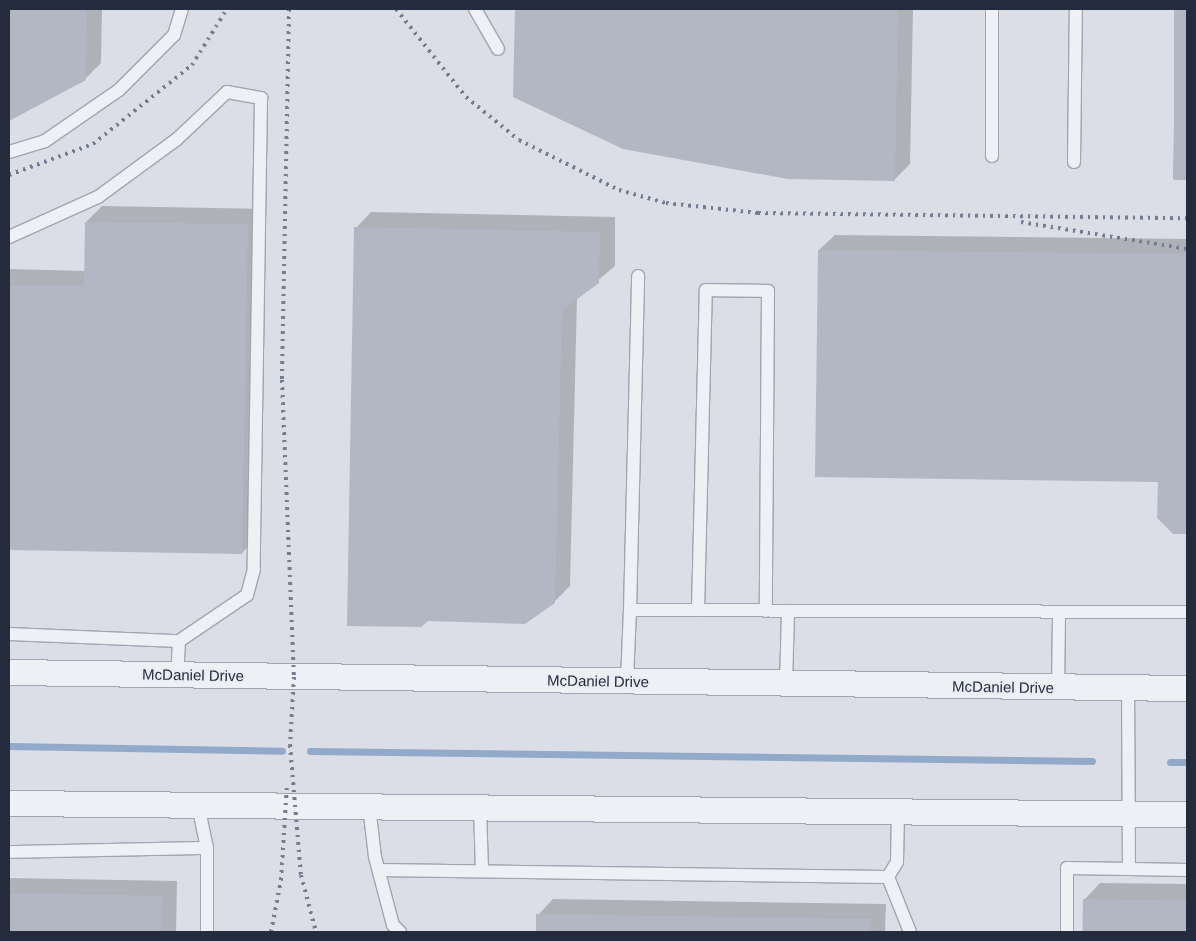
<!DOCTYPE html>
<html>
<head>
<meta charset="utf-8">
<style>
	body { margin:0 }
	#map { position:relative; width:1196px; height:941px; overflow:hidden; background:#dbdee6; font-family:Helvetica,sans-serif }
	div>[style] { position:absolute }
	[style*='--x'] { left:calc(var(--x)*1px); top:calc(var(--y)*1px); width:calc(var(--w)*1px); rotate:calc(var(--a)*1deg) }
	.shadow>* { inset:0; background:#0003; transform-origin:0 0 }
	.stream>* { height:7px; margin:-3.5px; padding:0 3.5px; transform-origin:3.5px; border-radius:3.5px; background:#93a9c9 }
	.building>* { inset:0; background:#b2b7c3; transform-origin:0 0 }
	.roads { filter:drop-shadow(1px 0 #a0a5b0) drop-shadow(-1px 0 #a0a5b0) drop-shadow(0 1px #a0a5b0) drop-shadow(0 -1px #a0a5b0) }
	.lane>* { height:12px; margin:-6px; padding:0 6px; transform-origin:6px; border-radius:6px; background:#eef0f5 }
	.street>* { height:25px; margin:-12.5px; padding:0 12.5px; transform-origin:12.5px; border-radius:12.5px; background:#eef0f5 }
	.rail>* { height:4px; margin-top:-2px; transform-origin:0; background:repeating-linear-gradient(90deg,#747c91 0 2.5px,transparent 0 7.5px) }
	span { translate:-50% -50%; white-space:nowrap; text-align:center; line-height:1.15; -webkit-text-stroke:4px #eaedf4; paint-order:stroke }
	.street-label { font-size:15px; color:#242b3d }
	.frame { position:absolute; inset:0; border:10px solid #242b3d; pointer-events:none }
</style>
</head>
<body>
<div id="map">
	<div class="shadow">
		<i style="clip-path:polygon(9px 9px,102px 9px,101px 63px,85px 79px,9px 119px)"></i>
		<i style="clip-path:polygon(516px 9px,913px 9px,910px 164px,895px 179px,514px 96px)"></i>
		<i style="clip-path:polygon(1176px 9px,1187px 9px,1187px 179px,1173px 179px)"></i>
		<i style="clip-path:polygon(102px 206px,263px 209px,257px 537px,242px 553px,9px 549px,9px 269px,85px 271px,86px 222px)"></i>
		<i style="clip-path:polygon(371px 212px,615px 217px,615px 266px,577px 298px,570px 586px,554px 602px,356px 228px)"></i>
		<i style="clip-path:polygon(835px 235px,1187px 239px,1187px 533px,1173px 533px,1159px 480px,819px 250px)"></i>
		<i style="left:9px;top:878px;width:168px;height:54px;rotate:1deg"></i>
		<i style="clip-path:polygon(1100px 883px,1187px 884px,1187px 932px,1084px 932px,1085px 899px)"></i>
		<i style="clip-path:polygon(553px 899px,886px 904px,885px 932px,537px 932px,538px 915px)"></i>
	</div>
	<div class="stream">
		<i style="--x:9;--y:746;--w:273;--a:1"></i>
		<i style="--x:310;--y:751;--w:782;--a:0.73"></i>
		<i style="--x:1170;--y:762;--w:17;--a:0"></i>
	</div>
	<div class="building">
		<i style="clip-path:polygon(9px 9px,87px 9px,86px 80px,9px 121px)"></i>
		<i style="clip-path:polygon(515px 9px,898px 9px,895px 181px,788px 179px,623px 149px,513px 97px)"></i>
		<i style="left:1174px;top:9px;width:13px;height:171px"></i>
		<i style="clip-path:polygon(85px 222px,248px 224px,242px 554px,9px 550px,9px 285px,84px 286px)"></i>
		<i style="clip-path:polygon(354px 227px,600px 232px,599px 283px,562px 310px,555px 603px,525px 624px,428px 621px,421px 627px,347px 626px)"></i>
		<i style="clip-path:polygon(818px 250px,1187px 254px,1187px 534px,1173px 534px,1157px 518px,1158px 482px,815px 477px)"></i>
		<i style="left:9px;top:893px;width:153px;height:39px;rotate:1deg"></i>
		<i style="left:1083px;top:899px;width:104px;height:33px;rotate:1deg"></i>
		<i style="clip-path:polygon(536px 914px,871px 919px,870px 932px,536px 932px)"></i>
	</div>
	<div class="roads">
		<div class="lane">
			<i style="--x:475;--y:9;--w:46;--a:60.1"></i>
			<i style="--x:9;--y:152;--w:38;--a:-17"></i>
			<i style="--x:45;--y:141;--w:90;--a:-34.6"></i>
			<i style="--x:119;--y:90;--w:78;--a:-45"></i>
			<i style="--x:174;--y:35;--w:27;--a:-73"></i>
			<i style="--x:992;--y:156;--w:147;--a:-90"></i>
			<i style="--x:1074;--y:162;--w:153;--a:-89.3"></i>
			<i style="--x:9;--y:237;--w:98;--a:-24.2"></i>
			<i style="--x:98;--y:197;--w:97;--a:-36.2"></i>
			<i style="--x:176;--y:140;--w:70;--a:-43.3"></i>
			<i style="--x:227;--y:92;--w:35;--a:10"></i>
			<i style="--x:261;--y:98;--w:471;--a:90.9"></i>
			<i style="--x:254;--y:569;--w:27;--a:105"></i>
			<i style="--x:247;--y:595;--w:82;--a:145.9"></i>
			<i style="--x:179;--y:641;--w:34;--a:93"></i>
			<i style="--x:630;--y:610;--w:334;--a:-88.6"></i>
			<i style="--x:698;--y:610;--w:320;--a:-88.6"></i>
			<i style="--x:706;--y:290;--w:62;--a:0.9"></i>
			<i style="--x:768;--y:291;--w:320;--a:90.4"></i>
			<i style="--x:9;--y:634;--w:170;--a:2.4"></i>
			<i style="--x:627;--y:681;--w:71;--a:-87.6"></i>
			<i style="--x:630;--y:610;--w:557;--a:0.21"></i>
			<i style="--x:786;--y:684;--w:73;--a:-88.4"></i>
			<i style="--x:1058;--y:688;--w:76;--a:-89.2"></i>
			<i style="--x:198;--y:805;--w:44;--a:78.2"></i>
			<i style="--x:369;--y:806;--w:51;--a:83.3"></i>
			<i style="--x:375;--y:857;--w:70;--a:75.2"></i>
			<i style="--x:393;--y:925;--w:10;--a:45"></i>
			<i style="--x:480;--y:807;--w:64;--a:88.2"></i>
			<i style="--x:9;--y:852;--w:198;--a:-1.2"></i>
			<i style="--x:207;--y:848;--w:84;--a:90"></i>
			<i style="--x:1129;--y:869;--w:58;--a:1"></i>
			<i style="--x:379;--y:870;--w:509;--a:0.79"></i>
			<i style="--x:888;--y:877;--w:17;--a:-59"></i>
			<i style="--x:897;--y:862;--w:51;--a:-88.9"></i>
			<i style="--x:888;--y:877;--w:59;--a:68.2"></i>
			<i style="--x:1067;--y:932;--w:64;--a:-90"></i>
			<i style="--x:1067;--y:868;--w:62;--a:0.9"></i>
			<i style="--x:1129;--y:869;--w:181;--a:-90.3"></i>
		</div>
		<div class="street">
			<i style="--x:9;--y:672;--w:1178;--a:0.78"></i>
			<i style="--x:9;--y:803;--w:1178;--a:0.54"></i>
		</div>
	</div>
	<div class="rail">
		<i style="--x:289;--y:9;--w:371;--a:91.1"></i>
		<i style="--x:282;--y:380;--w:297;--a:87.7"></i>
		<i style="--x:294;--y:677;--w:68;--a:93.4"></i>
		<i style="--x:290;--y:745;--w:130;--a:85.2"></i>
		<i style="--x:301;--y:875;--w:59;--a:75.3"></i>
		<i style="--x:396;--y:9;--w:112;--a:51.5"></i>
		<i style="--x:466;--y:97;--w:68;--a:39.1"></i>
		<i style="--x:519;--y:140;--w:112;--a:26.6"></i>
		<i style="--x:619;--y:190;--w:49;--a:15.5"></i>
		<i style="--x:666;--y:203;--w:93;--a:6.2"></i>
		<i style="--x:758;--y:213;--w:429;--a:0.7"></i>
		<i style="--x:9;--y:175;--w:90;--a:-20.3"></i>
		<i style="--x:93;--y:144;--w:127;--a:-38.6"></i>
		<i style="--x:192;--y:65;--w:66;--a:-58"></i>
		<i style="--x:1021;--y:222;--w:168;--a:9.2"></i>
		<i style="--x:271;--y:932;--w:53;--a:-79.1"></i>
		<i style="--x:281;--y:880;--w:95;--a:-86.4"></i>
	</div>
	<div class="street-label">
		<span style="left:193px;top:675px;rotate:1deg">McDaniel Drive</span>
		<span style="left:598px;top:681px;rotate:1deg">McDaniel Drive</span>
		<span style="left:1003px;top:687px;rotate:1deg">McDaniel Drive</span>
	</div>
	<div class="frame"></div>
</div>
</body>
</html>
